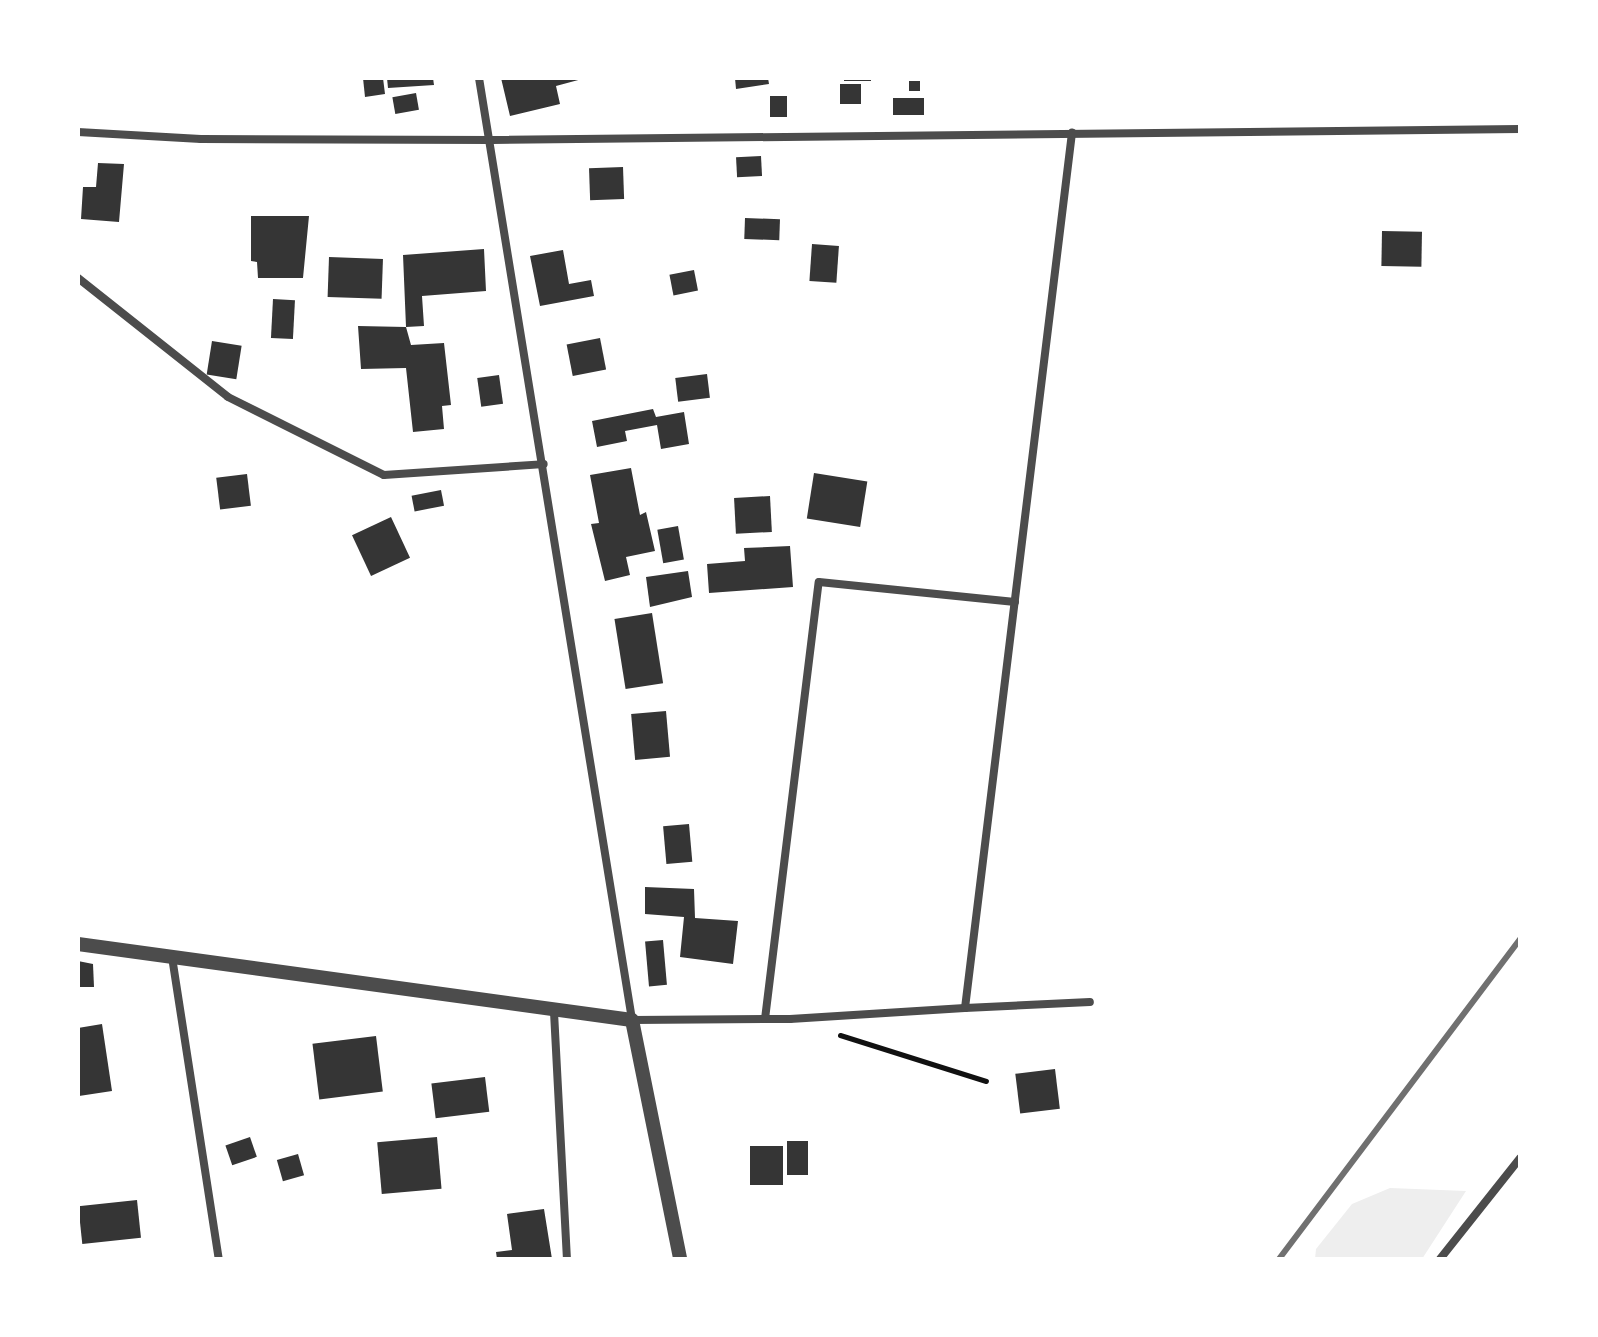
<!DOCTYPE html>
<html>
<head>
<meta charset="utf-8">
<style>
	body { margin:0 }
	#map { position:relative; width:1598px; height:1337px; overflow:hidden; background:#fff; font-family:"Open Sans",sans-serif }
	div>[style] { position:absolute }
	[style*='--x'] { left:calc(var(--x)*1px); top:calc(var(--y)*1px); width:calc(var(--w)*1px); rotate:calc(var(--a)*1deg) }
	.green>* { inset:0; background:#eee }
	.building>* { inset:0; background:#353535; transform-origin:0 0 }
	.path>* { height:5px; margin:-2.5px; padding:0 2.5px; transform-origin:2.5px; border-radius:2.5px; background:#111 }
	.minor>* { height:8px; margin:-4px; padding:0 4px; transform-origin:4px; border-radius:4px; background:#4c4c4c }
	.tertiary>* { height:14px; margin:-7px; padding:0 7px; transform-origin:7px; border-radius:7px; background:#4c4c4c }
	.rail>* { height:6px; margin:-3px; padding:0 3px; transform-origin:3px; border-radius:3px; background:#707070 }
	span { translate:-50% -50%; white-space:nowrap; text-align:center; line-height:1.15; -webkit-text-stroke:8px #fff; paint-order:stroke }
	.frame { position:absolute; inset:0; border:80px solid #fff; pointer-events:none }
</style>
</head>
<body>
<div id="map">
	<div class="green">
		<i style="clip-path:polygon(1390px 1188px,1466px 1191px,1422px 1259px,1315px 1259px,1316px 1249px,1352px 1204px)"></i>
	</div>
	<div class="building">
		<i style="clip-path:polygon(363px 78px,383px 78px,385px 94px,365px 97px)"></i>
		<i style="clip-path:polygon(387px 78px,433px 78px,434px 85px,388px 88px)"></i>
		<i style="clip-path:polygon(501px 78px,582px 78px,582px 79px,556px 86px,560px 104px,510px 116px)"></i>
		<i style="clip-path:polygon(735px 78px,768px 78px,769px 84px,736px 89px)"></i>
		<i style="left:844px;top:78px;width:27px;height:3px"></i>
		<i style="left:909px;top:81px;width:11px;height:10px"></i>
		<i style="left:840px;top:84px;width:21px;height:20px"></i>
		<i style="left:416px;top:93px;width:17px;height:24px;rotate:80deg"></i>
		<i style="left:770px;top:96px;width:17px;height:21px"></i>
		<i style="left:893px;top:98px;width:31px;height:17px"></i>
		<i style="left:761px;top:156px;width:20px;height:25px;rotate:87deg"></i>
		<i style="clip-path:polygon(98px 163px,124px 164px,119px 222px,81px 219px,83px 187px,96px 187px)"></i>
		<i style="left:623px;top:167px;width:32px;height:34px;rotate:88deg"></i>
		<i style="clip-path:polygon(251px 216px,309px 216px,303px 278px,258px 278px,257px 262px,251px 261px)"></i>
		<i style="left:745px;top:218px;width:35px;height:21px;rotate:2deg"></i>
		<i style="left:1382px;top:231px;width:40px;height:35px;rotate:1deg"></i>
		<i style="left:812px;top:244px;width:27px;height:37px;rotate:4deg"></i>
		<i style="clip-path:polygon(484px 249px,486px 291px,422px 296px,424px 326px,406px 327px,403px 255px)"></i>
		<i style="clip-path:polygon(563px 250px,569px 284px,591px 280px,594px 296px,540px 306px,530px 256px)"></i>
		<i style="left:329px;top:257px;width:54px;height:40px;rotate:2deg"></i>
		<i style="left:694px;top:270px;width:21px;height:25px;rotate:79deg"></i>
		<i style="left:273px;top:299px;width:22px;height:39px;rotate:3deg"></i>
		<i style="clip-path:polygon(358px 326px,406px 327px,411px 345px,444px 343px,451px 405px,442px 406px,444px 429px,413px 432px,406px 368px,361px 369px)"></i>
		<i style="left:600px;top:338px;width:32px;height:34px;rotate:79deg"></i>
		<i style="left:212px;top:341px;width:30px;height:34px;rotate:9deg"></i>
		<i style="left:707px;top:374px;width:24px;height:32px;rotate:83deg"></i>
		<i style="left:499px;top:375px;width:29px;height:22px;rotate:82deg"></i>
		<i style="clip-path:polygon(653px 409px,656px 417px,684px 412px,689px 444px,661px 449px,657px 425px,625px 431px,627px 441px,597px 447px,592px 421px)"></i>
		<i style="clip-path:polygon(631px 468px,640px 515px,646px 512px,655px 551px,626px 557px,630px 575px,605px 581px,591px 524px,599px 523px,590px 475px)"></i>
		<i style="left:814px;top:473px;width:54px;height:46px;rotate:9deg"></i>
		<i style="left:247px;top:474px;width:32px;height:31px;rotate:83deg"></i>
		<i style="left:441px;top:490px;width:16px;height:30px;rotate:79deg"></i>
		<i style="left:770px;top:496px;width:36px;height:36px;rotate:87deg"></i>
		<i style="left:391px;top:517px;width:45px;height:43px;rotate:65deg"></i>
		<i style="left:678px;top:526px;width:34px;height:21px;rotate:80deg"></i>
		<i style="clip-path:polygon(790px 546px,793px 587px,709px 593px,707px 564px,745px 561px,744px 548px)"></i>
		<i style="clip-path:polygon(688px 571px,692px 597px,650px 607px,646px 577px)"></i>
		<i style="left:652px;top:613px;width:71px;height:38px;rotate:81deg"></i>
		<i style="left:666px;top:711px;width:46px;height:35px;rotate:85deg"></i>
		<i style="left:689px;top:824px;width:38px;height:26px;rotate:85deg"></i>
		<i style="clip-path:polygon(645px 887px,694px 889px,695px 918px,738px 921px,733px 964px,680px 957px,684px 917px,645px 914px)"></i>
		<i style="left:663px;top:940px;width:45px;height:18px;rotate:85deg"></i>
		<i style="clip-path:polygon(78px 961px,93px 964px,94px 987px,78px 987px)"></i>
		<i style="clip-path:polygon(102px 1024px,112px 1091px,79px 1096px,78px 1028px)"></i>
		<i style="left:376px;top:1036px;width:56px;height:64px;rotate:83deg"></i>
		<i style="left:1055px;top:1069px;width:40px;height:40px;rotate:83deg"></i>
		<i style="left:485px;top:1077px;width:35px;height:54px;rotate:83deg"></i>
		<i style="left:250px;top:1137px;width:21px;height:26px;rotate:71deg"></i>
		<i style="left:437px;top:1137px;width:52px;height:60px;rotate:85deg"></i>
		<i style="left:787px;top:1141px;width:21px;height:34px"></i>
		<i style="left:750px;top:1146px;width:33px;height:39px"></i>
		<i style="left:298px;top:1154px;width:22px;height:22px;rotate:74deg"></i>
		<i style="left:137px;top:1200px;width:38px;height:59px;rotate:84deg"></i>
		<i style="clip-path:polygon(544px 1209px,552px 1259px,497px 1259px,496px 1252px,512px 1250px,507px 1214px)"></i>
	</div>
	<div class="path">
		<i style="--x:840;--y:1035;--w:153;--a:17.5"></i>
	</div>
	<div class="minor">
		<i style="--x:479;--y:78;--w:954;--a:80.77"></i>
		<i style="--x:632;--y:1020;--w:158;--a:-0.4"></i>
		<i style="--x:790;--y:1019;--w:175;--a:-3.6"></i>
		<i style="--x:965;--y:1008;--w:882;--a:-83.03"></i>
		<i style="--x:78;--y:132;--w:123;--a:3.3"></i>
		<i style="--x:201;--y:139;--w:291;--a:0.2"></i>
		<i style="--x:492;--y:140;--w:1028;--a:-0.61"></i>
		<i style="--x:78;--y:278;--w:191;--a:38.4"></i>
		<i style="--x:228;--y:397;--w:174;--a:26.6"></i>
		<i style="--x:384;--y:475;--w:160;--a:-3.9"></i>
		<i style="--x:172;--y:957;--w:306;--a:81.2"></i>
		<i style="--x:965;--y:1008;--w:125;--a:-2.7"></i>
		<i style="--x:554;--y:1012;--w:247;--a:87"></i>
		<i style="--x:765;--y:1019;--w:440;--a:-83"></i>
		<i style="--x:819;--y:582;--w:197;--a:5.8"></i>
		<i style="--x:1440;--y:1259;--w:129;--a:-51.6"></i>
	</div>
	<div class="tertiary">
		<i style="--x:78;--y:944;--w:559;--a:7.81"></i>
		<i style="--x:632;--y:1020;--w:244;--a:78.6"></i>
	</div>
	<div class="rail">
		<i style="--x:1279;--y:1259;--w:401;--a:-53"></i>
	</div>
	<div class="frame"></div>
</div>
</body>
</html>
